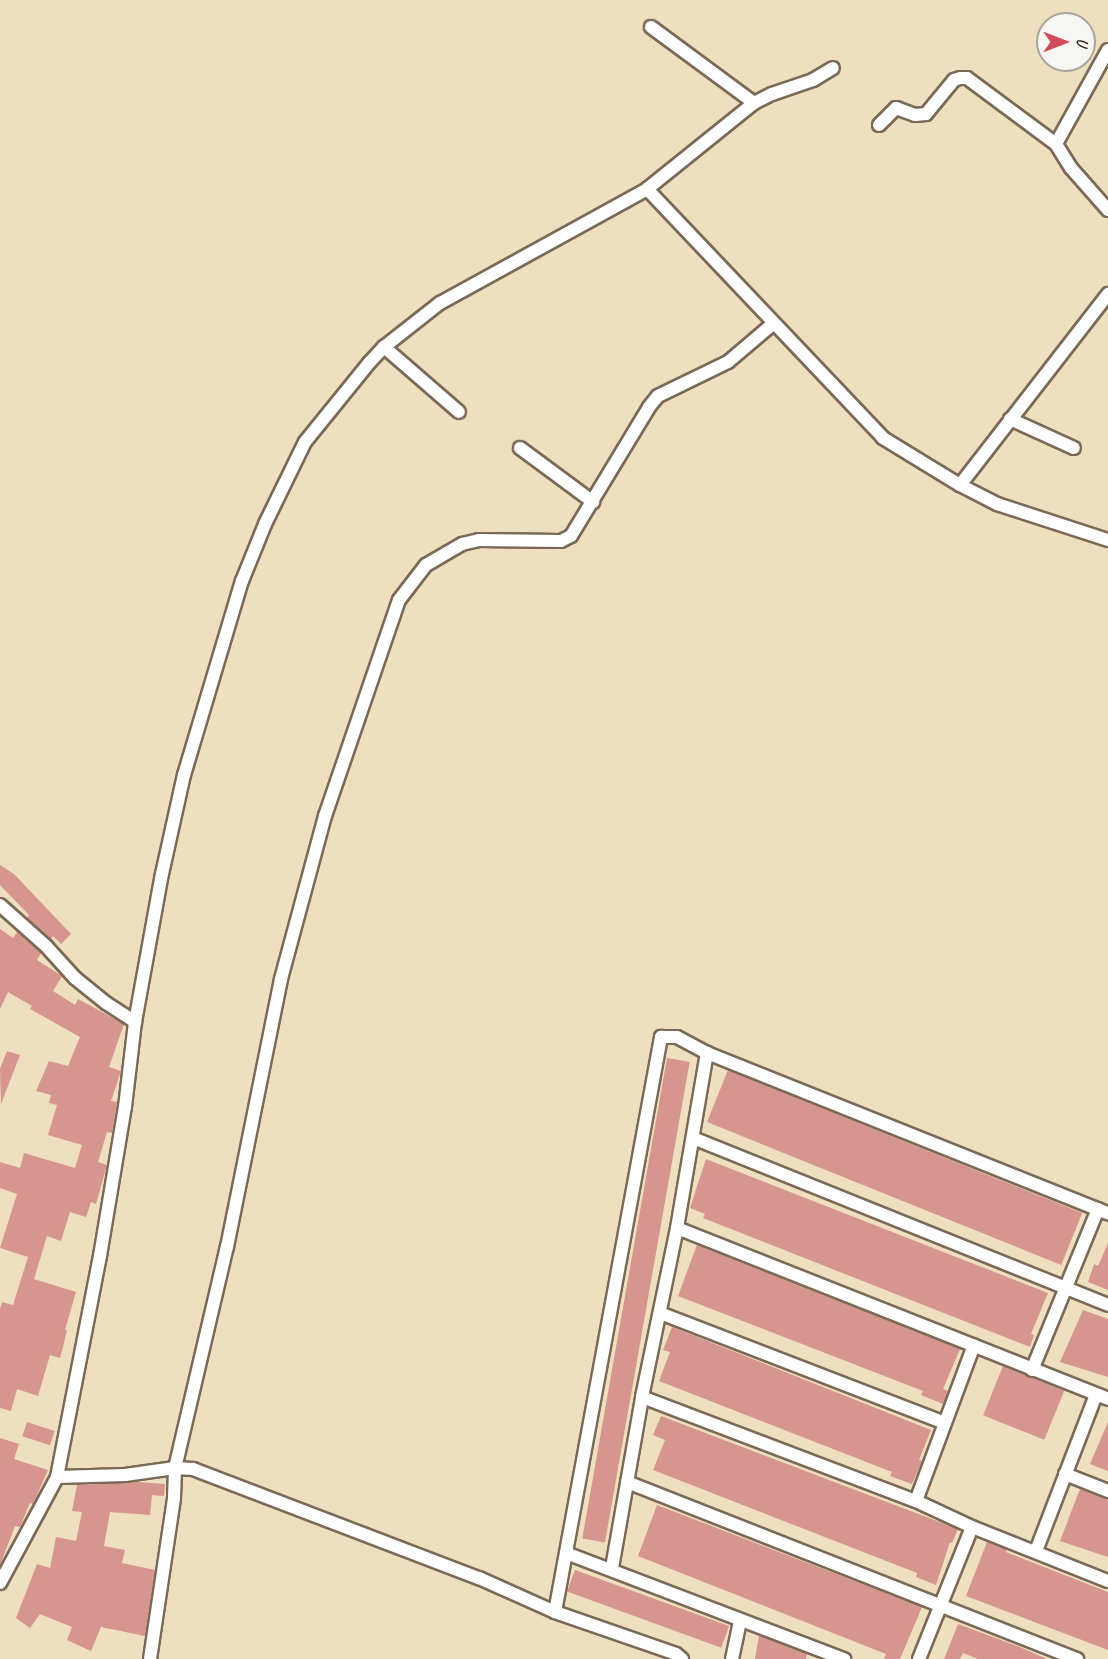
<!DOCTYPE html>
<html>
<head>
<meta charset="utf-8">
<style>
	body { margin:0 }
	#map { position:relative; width:1108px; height:1659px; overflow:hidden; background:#eedfbe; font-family:Caveat,sans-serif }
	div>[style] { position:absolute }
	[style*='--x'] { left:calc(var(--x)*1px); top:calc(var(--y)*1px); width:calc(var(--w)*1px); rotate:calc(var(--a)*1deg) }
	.building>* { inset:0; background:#d6958e; transform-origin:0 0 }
	.roads { filter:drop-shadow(2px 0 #7a6956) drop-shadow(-2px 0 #7a6956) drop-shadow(0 2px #7a6956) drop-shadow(0 -2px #7a6956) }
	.minor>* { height:12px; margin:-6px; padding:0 6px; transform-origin:6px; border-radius:6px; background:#fff }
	span { translate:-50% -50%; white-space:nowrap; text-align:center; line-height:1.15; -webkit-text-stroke:4.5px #f6f6f2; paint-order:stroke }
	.north { position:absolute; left:1036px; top:12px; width:60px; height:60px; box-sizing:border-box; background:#f6f6f2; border:2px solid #aba49d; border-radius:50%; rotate:90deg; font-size:16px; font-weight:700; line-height:24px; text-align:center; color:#3b2a1e }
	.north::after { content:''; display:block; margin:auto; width:21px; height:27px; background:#d1495b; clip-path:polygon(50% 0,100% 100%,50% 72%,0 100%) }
</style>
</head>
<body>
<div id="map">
	<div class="building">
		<i style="clip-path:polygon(0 865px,14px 874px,71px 934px,61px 944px,53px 936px,51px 939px,27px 918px,29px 915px,0 885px)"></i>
		<i style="clip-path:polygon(0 929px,13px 938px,17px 932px,41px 953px,37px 960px,62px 976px,53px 991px,75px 1005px,78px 999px,124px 1024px,109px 1067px,121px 1071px,111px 1101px,117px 1102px,112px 1133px,107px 1132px,98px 1162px,107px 1165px,96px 1204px,91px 1202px,86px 1217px,70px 1212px,61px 1241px,47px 1236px,34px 1279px,76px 1292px,65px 1330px,67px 1330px,63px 1347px,60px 1358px,50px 1355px,38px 1396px,17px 1389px,11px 1411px,0 1408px,0 1309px,2px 1302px,13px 1305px,28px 1257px,0 1248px,17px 1194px,0 1188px,0 1162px,20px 1168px,24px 1153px,75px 1168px,82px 1145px,48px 1135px,57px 1105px,49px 1103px,51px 1095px,36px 1091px,49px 1061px,68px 1066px,80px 1037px,30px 1009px,32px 1006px,8px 992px,0 1009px)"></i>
		<i style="clip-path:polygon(7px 1051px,20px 1055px,1px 1104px,0 1069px)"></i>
		<i style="left:667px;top:1058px;width:23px;height:488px;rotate:10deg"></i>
		<i style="left:728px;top:1070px;width:382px;height:56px;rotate:22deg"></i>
		<i style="clip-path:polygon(706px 1159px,1048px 1293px,1031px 1334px,1034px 1335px,1030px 1347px,703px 1218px,705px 1214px,690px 1208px)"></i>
		<i style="clip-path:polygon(1108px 1243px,1108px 1290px,1088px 1282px,1094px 1264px,1098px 1266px)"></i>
		<i style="clip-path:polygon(697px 1245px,960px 1349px,943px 1389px,948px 1391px,943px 1404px,921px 1395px,923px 1391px,678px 1296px)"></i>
		<i style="clip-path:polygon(1083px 1310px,1108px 1319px,1108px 1377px,1060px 1362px)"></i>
		<i style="clip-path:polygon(672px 1327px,931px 1430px,919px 1460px,922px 1461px,912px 1484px,890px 1476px,892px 1472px,659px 1381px,670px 1352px,663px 1350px)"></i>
		<i style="left:1003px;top:1366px;width:66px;height:53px;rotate:22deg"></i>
		<i style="clip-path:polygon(661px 1416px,958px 1529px,952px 1543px,950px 1542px,936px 1585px,916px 1577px,917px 1573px,653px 1470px,665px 1440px,653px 1435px)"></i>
		<i style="left:27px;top:1422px;width:29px;height:15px;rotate:18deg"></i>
		<i style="clip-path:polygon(1108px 1422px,1108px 1471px,1090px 1464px)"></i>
		<i style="clip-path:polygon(0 1438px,19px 1444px,14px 1459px,48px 1470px,33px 1504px,30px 1503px,20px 1527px,15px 1526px,0 1565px)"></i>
		<i style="clip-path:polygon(138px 1482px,165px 1484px,164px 1496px,152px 1495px,150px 1515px,110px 1512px,104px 1546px,125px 1550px,122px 1563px,155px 1570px,145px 1636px,101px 1627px,91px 1651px,67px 1640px,72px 1627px,40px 1614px,30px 1628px,16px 1618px,37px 1564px,50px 1568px,56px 1537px,76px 1541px,82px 1512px,72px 1511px,77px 1485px)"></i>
		<i style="clip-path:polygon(1080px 1489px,1108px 1499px,1108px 1557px,1060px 1541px)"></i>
		<i style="clip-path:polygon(657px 1505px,922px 1607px,900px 1659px,884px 1659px,886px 1654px,638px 1556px)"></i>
		<i style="clip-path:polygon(987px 1542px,1007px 1550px,1006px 1552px,1108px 1592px,1108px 1650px,966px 1596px)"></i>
		<i style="left:575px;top:1570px;width:164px;height:23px;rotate:20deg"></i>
		<i style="clip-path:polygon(958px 1624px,1020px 1647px,1047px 1659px,978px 1659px,963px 1653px,960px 1659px,944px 1659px)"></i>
		<i style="clip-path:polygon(759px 1635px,807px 1654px,806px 1659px,755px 1659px)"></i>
	</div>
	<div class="roads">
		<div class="minor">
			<i style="--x:651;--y:27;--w:128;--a:36.4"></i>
			<i style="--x:1108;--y:50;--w:107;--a:119"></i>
			<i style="--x:1056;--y:144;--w:28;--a:58"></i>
			<i style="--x:1071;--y:168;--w:56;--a:48.6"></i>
			<i style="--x:879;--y:125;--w:24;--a:-45"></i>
			<i style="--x:896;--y:108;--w:20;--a:20"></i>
			<i style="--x:915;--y:115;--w:11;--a:-5"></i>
			<i style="--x:926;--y:114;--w:44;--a:-50.5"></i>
			<i style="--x:954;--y:80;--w:6;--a:-18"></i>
			<i style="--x:960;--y:78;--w:7;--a:0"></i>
			<i style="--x:967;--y:78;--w:111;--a:36.6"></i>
			<i style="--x:647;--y:189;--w:343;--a:46.5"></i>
			<i style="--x:883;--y:438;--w:90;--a:31.4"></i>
			<i style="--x:960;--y:485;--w:242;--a:-52.2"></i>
			<i style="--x:384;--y:347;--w:99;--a:40.9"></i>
			<i style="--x:1010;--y:419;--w:70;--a:24.4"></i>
			<i style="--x:520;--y:448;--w:91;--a:36.5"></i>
			<i style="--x:960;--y:485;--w:42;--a:27.2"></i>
			<i style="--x:997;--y:504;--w:117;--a:18"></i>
			<i style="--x:0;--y:905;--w:62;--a:41.7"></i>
			<i style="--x:46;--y:946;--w:43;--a:47.8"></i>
			<i style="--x:75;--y:978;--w:40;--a:39"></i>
			<i style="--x:106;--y:1003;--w:35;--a:33"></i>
			<i style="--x:693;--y:1138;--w:447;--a:21.9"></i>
			<i style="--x:677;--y:1228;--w:464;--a:21.6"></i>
			<i style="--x:660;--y:1313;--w:303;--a:21.1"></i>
			<i style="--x:1032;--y:1370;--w:174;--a:-67.7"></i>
			<i style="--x:642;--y:1397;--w:293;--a:20.8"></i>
			<i style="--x:916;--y:1501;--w:62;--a:24.9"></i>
			<i style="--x:972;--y:1527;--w:146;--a:21.7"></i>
			<i style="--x:1065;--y:1474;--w:46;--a:21.6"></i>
			<i style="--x:57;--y:1477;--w:68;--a:-1.7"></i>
			<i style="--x:125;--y:1475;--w:50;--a:-8"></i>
			<i style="--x:175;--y:1468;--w:18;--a:3"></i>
			<i style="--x:193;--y:1469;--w:306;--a:20.9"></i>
			<i style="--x:479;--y:1578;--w:83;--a:24.1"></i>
			<i style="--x:555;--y:1612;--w:128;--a:19.1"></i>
			<i style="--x:676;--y:1654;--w:8;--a:40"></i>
			<i style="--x:627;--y:1482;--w:484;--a:21.5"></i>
			<i style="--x:916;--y:1501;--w:166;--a:-69.6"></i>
			<i style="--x:1036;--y:1551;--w:167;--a:-69"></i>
			<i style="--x:566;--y:1553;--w:298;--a:20.9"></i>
			<i style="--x:612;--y:1568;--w:174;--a:-80"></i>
			<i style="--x:642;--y:1397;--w:173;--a:-78.3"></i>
			<i style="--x:677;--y:1228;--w:178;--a:-80.3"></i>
			<i style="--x:0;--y:1583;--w:120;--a:-61.7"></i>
			<i style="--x:57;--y:1477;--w:225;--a:-79"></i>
			<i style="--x:100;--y:1256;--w:151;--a:-80.5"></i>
			<i style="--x:125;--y:1107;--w:86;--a:-83.3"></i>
			<i style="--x:135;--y:1022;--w:150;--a:-79.7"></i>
			<i style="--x:162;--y:874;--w:101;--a:-77.5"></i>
			<i style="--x:184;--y:775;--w:202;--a:-73.4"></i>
			<i style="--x:242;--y:581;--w:61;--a:-68"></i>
			<i style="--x:265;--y:524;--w:91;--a:-64"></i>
			<i style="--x:305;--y:442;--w:102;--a:-51"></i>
			<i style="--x:369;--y:363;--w:22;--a:-47"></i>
			<i style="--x:384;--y:347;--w:71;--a:-38.2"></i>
			<i style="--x:440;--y:303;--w:236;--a:-28.8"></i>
			<i style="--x:647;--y:189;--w:137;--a:-38.8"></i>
			<i style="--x:754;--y:103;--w:20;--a:-27"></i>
			<i style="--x:772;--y:94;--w:43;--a:-18.9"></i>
			<i style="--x:813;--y:80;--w:23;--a:-31"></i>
			<i style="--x:555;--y:1612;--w:585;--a:-79.55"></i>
			<i style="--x:661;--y:1037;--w:16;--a:0"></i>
			<i style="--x:677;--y:1037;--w:34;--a:28"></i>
			<i style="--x:707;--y:1053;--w:432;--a:21.8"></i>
			<i style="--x:150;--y:1659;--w:163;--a:-81.5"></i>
			<i style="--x:174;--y:1498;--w:30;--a:-88"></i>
			<i style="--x:175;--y:1468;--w:227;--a:-76.8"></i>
			<i style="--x:227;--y:1247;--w:273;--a:-78.6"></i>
			<i style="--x:281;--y:979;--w:169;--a:-74.9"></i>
			<i style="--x:325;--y:816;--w:228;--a:-71.1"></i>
			<i style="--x:399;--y:600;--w:44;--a:-52.4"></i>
			<i style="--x:426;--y:565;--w:42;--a:-30.3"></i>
			<i style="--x:462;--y:544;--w:17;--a:-13"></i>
			<i style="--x:479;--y:540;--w:82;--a:0.7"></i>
			<i style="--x:561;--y:541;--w:11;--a:-27"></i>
			<i style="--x:571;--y:536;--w:151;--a:-58.8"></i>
			<i style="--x:649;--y:407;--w:14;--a:-51"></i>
			<i style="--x:658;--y:396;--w:78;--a:-25.9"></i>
			<i style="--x:728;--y:362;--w:60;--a:-40.3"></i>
			<i style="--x:732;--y:1659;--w:39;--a:-78"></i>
			<i style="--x:919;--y:1659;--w:142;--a:-68.1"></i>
		</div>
	</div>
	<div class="north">U</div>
</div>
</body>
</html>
